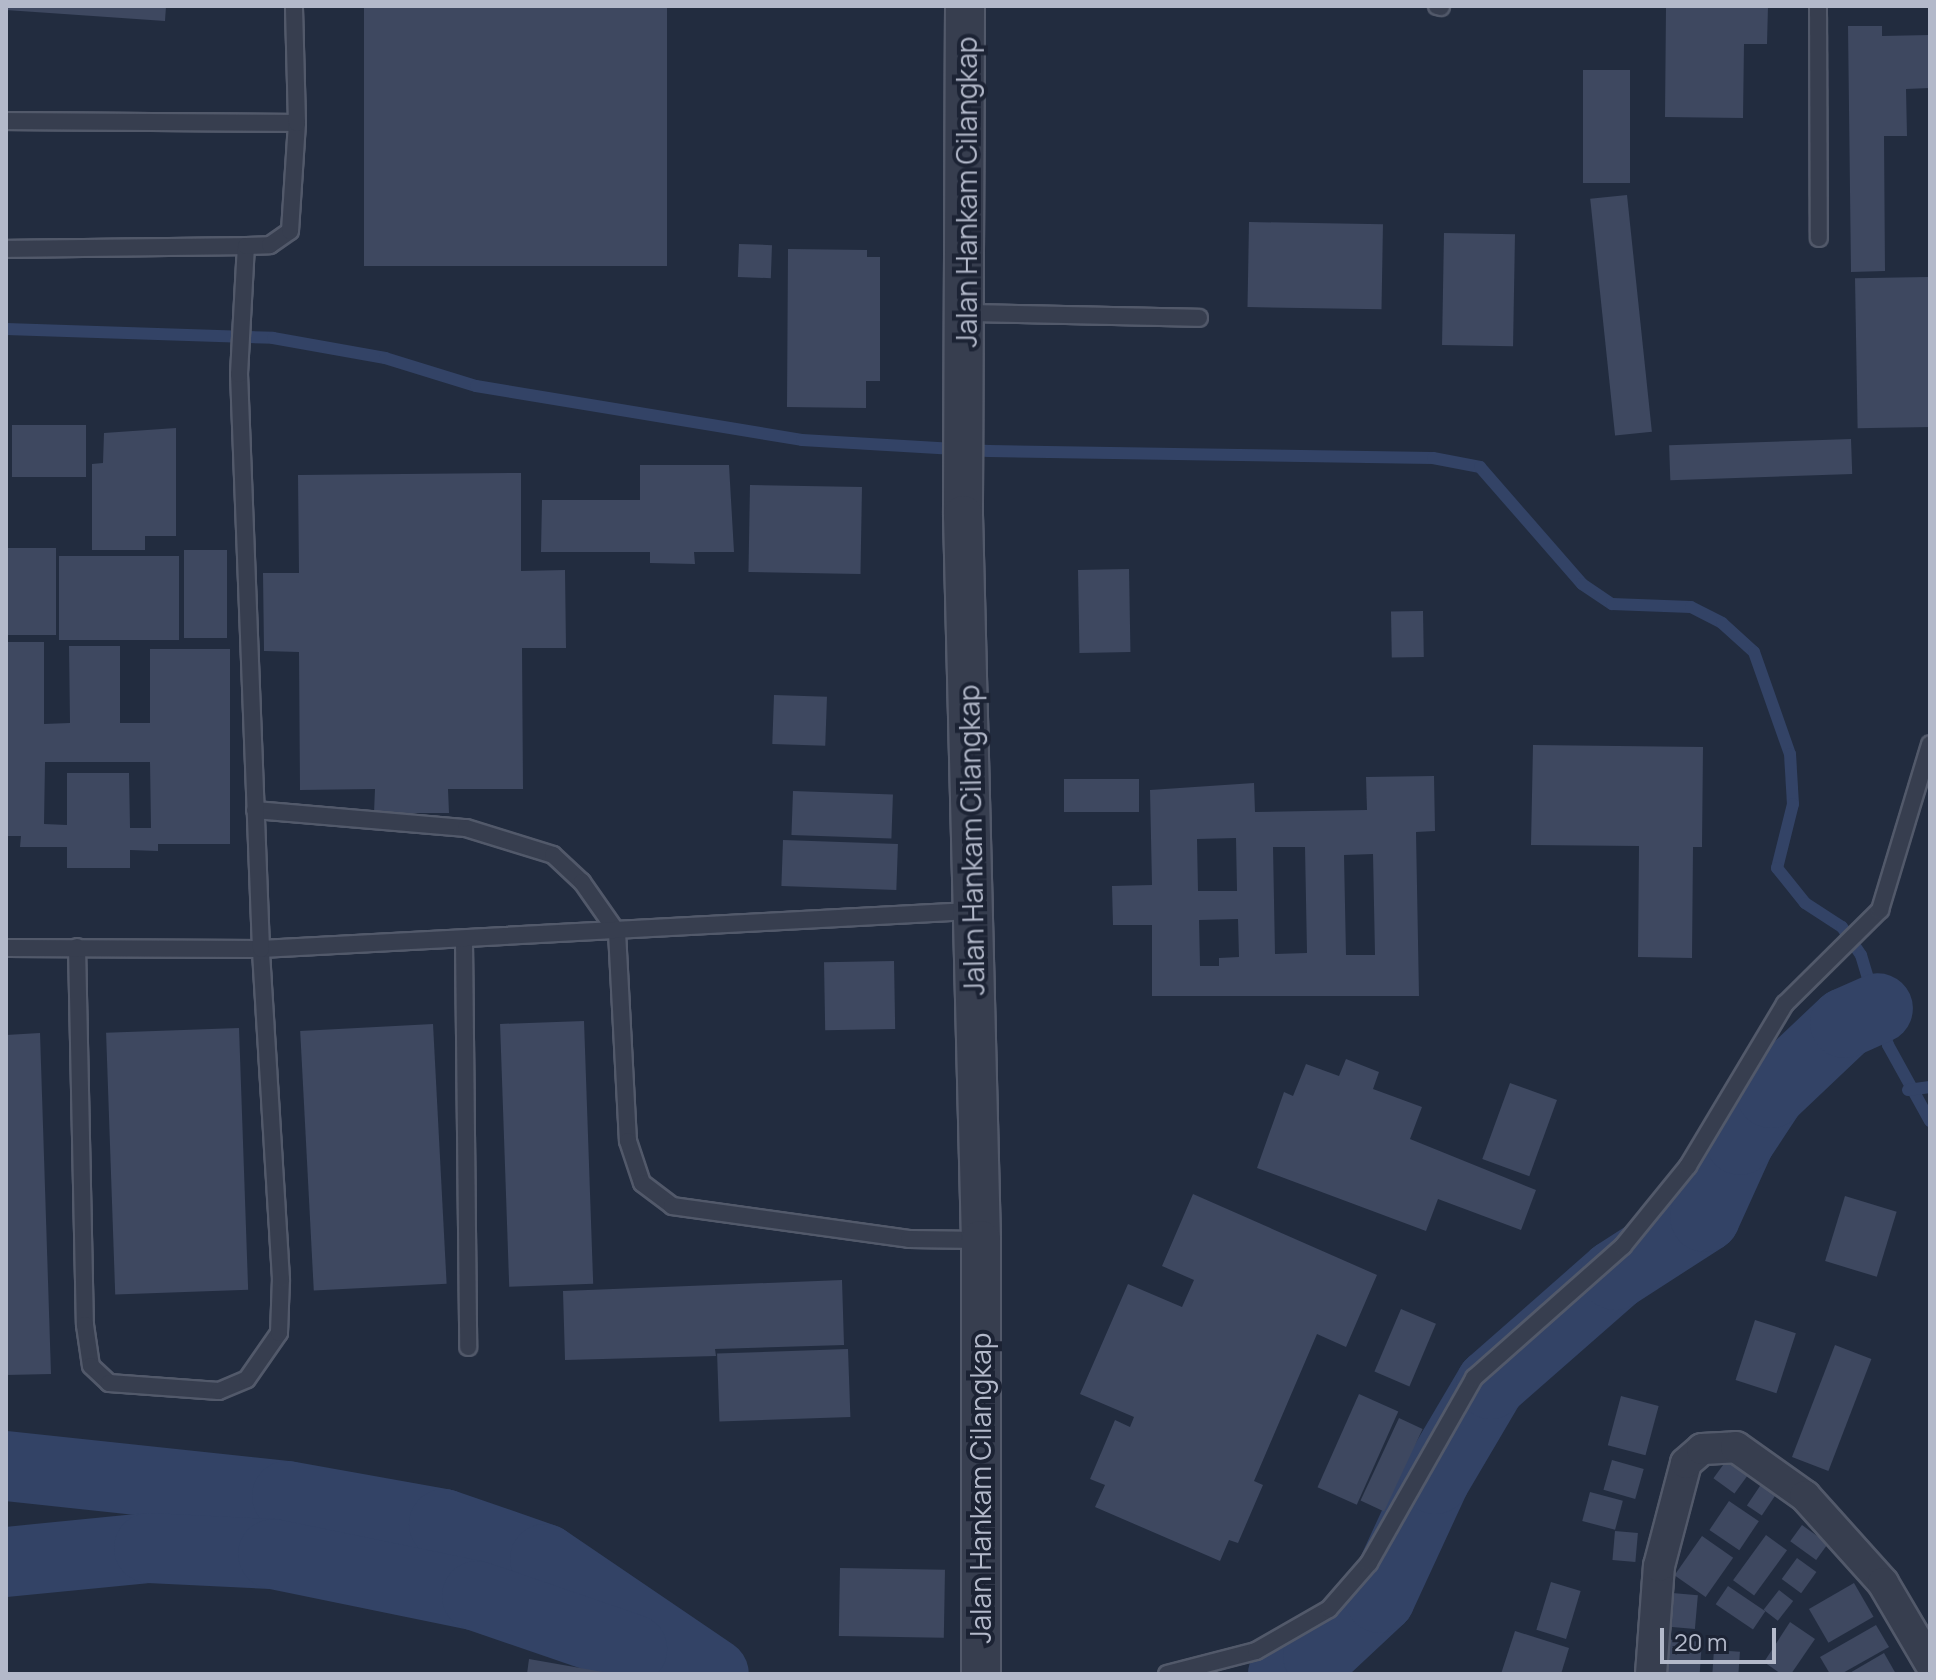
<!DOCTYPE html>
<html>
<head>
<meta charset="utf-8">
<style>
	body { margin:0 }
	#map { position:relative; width:1936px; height:1680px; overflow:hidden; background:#222c3f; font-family:Manrope,sans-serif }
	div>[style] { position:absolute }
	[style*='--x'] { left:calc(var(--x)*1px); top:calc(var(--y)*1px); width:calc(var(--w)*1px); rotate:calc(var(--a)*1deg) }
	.stream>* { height:12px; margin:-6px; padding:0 6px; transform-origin:6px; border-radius:6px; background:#334366 }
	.river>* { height:70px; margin:-35px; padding:0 35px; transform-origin:35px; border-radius:35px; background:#334366 }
	.building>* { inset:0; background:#3e4860; transform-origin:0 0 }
	.roads { filter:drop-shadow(2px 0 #52596a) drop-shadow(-2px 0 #52596a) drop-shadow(0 2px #52596a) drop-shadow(0 -2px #52596a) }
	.service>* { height:16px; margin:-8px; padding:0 8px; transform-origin:8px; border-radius:8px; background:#373e4f }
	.minor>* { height:30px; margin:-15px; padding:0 15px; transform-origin:15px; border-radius:15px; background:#373e4f }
	.tertiary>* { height:38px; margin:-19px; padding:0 19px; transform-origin:19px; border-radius:19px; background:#373e4f }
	span { translate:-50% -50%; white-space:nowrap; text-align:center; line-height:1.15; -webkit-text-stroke:8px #1c2334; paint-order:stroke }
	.street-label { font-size:28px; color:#b3b9ca }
	.frame { position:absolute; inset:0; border:8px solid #b3b9ca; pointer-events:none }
	.scale { position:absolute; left:1660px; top:1628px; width:116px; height:36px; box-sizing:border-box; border:4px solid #b3b9ca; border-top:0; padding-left:10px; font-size:24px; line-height:28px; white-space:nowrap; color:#b3b9ca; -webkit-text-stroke:6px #1c2334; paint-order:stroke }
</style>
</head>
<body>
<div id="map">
	<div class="stream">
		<i style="--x:6;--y:329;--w:267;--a:1.9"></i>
		<i style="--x:273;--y:338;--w:114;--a:10.1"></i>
		<i style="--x:385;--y:358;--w:95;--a:17.1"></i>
		<i style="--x:476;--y:386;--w:330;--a:9.4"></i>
		<i style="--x:802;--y:440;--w:187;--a:3.4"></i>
		<i style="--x:989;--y:451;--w:444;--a:0.9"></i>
		<i style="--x:1433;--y:458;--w:48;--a:10.8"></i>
		<i style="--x:1480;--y:467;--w:155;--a:48.9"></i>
		<i style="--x:1582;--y:584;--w:36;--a:34"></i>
		<i style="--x:1612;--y:604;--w:79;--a:2.2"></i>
		<i style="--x:1691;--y:607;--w:35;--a:27"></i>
		<i style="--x:1722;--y:623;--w:43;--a:42.2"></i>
		<i style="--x:1754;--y:652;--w:108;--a:70.6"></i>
		<i style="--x:1790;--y:754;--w:50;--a:86.6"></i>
		<i style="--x:1793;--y:804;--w:66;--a:104"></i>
		<i style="--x:1777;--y:868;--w:45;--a:51.3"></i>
		<i style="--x:1805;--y:903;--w:44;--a:33"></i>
		<i style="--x:1842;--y:927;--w:34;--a:56"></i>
		<i style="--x:1861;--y:955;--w:94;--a:73.3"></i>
		<i style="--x:1888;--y:1045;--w:87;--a:61.1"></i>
		<i style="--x:1908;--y:1090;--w:22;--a:-8"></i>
	</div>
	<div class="river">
		<i style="--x:6;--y:1466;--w:283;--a:6.1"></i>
		<i style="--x:287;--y:1496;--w:159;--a:10.1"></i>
		<i style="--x:444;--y:1524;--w:107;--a:19.1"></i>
		<i style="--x:545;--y:1559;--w:204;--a:34.2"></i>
		<i style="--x:6;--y:1562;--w:144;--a:-5.6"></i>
		<i style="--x:149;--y:1548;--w:124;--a:2.8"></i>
		<i style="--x:273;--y:1554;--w:208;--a:11.6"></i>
		<i style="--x:477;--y:1596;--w:164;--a:18.9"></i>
		<i style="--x:1283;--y:1674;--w:39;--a:-27"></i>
		<i style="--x:1318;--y:1656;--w:85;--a:-43.1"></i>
		<i style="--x:1380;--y:1598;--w:131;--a:-65.2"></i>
		<i style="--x:1435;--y:1479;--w:110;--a:-59.5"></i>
		<i style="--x:1491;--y:1384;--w:165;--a:-41.3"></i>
		<i style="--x:1615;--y:1275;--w:107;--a:-32.8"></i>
		<i style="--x:1705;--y:1217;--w:85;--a:-65.6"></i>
		<i style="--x:1740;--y:1140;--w:56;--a:-56.6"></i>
		<i style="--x:1771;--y:1093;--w:102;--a:-43.4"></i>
		<i style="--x:1845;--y:1023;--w:36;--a:-24"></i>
	</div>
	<div class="building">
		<i style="clip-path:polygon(6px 6px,166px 6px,165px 21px,6px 10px)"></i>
		<i style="left:364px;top:6px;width:303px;height:260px"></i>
		<i style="clip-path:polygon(1666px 6px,1768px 6px,1767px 44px,1744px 44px,1743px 118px,1665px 117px)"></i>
		<i style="clip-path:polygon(1848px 26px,1882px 26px,1882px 36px,1930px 35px,1930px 88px,1906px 89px,1907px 136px,1884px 136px,1885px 271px,1851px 272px)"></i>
		<i style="left:1583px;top:70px;width:47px;height:113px"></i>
		<i style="left:1627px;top:195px;width:238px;height:37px;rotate:84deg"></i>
		<i style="left:1249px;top:222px;width:134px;height:85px;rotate:1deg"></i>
		<i style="left:1444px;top:233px;width:71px;height:112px;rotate:1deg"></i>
		<i style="left:739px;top:244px;width:33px;height:33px;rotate:2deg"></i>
		<i style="clip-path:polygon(788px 249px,867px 250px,867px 257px,880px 257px,880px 381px,866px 381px,866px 408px,787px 407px)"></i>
		<i style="left:1928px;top:277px;width:150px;height:73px;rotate:89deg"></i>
		<i style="left:12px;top:425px;width:74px;height:52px"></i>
		<i style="clip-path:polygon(176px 428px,176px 536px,145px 536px,145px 550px,92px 550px,92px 464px,103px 463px,104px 433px)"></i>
		<i style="left:1851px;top:439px;width:35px;height:182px;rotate:88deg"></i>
		<i style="clip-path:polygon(640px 465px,729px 465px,734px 552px,694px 552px,695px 564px,650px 563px,650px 552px,541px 552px,542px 500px,640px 500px)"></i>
		<i style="clip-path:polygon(521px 473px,521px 571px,565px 570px,566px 648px,522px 648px,523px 789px,448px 789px,449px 813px,374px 813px,375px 789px,300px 790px,299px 652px,264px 651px,263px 573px,299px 573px,298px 475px)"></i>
		<i style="left:750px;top:485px;width:112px;height:87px;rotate:1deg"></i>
		<i style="left:6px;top:548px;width:50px;height:87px"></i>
		<i style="left:184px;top:550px;width:43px;height:88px"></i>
		<i style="left:59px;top:556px;width:120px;height:84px"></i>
		<i style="left:1129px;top:569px;width:83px;height:51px;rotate:89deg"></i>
		<i style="left:1423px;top:611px;width:46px;height:32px;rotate:89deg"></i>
		<i style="clip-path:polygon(evenodd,6px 642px,44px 642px,44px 724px,70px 723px,69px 646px,120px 646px,120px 723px,150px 723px,150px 649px,230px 649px,230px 844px,158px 844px,158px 851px,130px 850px,130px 868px,67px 868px,67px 847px,20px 847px,21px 836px,6px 836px,6px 642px,45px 762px,150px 762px,151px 828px,130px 828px,129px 773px,67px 773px,67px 825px,44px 824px,45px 762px)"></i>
		<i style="left:774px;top:695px;width:53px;height:49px;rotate:2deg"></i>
		<i style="clip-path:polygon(1533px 745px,1703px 747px,1702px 847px,1693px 847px,1692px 958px,1638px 957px,1639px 846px,1531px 845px)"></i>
		<i style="clip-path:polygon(evenodd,1434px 776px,1435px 831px,1416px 832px,1419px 996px,1152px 996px,1152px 925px,1113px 925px,1112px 886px,1152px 885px,1150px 790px,1254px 783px,1255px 812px,1367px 810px,1366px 777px,1434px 776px,1236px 838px,1237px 891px,1198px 891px,1197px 839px,1236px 838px,1434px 776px,1273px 847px,1305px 847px,1307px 953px,1275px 954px,1273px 847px,1434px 776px,1373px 854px,1375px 955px,1346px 955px,1344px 855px,1373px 854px,1434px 776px,1238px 919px,1239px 957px,1219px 958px,1219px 966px,1200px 966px,1199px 920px,1238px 919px)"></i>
		<i style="left:1139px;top:779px;width:33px;height:75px;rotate:90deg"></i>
		<i style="left:793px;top:791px;width:100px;height:44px;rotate:2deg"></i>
		<i style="left:783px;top:840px;width:115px;height:46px;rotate:2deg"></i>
		<i style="left:894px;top:961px;width:68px;height:70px;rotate:89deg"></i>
		<i style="left:584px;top:1021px;width:263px;height:84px;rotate:88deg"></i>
		<i style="left:433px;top:1024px;width:260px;height:133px;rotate:87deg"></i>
		<i style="left:239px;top:1028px;width:262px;height:133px;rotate:88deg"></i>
		<i style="clip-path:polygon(40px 1033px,51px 1374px,6px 1375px,6px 1035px)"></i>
		<i style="clip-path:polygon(1346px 1059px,1379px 1072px,1373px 1089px,1422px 1107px,1410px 1139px,1536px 1190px,1521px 1230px,1438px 1199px,1426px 1231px,1257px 1168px,1284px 1092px,1293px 1096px,1306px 1064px,1339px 1076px)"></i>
		<i style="left:1510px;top:1083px;width:50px;height:81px;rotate:20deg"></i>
		<i style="clip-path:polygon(1193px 1194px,1377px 1275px,1346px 1347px,1317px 1334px,1254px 1481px,1263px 1485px,1238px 1543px,1229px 1540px,1220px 1561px,1095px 1507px,1105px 1485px,1090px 1479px,1115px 1420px,1130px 1427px,1134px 1417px,1080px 1394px,1128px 1284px,1182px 1307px,1194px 1280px,1162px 1266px)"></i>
		<i style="left:1845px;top:1196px;width:54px;height:68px;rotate:17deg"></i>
		<i style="clip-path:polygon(842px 1280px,844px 1345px,715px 1349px,716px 1356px,565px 1360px,563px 1291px)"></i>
		<i style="left:1401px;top:1309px;width:38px;height:68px;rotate:23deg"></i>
		<i style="left:1755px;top:1320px;width:43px;height:63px;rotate:18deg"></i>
		<i style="left:1835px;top:1345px;width:39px;height:120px;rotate:21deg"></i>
		<i style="left:848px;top:1349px;width:68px;height:131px;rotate:88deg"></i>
		<i style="left:1359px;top:1394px;width:43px;height:102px;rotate:24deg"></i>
		<i style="left:1621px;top:1396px;width:39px;height:51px;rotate:15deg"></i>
		<i style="left:1399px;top:1418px;width:26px;height:91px;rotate:25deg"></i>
		<i style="left:1734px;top:1450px;width:26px;height:35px;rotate:36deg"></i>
		<i style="left:1612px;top:1460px;width:33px;height:31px;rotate:16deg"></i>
		<i style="left:1762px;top:1483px;width:18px;height:27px;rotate:34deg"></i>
		<i style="left:1590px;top:1492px;width:34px;height:30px;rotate:15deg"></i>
		<i style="left:1729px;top:1501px;width:36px;height:35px;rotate:34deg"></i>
		<i style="left:1802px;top:1525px;width:32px;height:20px;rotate:36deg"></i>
		<i style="left:1615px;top:1531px;width:23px;height:29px;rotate:5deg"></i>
		<i style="left:1766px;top:1535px;width:26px;height:56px;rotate:36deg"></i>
		<i style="left:1702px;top:1536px;width:38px;height:48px;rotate:35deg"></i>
		<i style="left:1797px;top:1558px;width:24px;height:26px;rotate:36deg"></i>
		<i style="left:840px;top:1568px;width:105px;height:68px;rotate:1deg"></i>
		<i style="left:1551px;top:1582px;width:31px;height:50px;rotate:17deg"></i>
		<i style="left:1854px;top:1583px;width:39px;height:52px;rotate:60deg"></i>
		<i style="left:1728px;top:1586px;width:45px;height:22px;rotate:34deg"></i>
		<i style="left:1779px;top:1590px;width:18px;height:25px;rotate:38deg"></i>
		<i style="left:1661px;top:1592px;width:37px;height:34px;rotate:5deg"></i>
		<i style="clip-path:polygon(1790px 1622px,1815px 1639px,1791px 1674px,1781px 1674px,1764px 1662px)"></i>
		<i style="clip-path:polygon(1876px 1625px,1889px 1647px,1841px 1674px,1830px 1674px,1820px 1657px)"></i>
		<i style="clip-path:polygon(1515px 1631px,1569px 1648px,1561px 1674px,1501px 1674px)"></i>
		<i style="left:1661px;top:1639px;width:41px;height:35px;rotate:4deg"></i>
		<i style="left:1714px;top:1650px;width:26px;height:24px;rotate:4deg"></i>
		<i style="clip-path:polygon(1884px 1653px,1896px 1674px,1848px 1674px)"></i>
		<i style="clip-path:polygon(529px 1659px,603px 1672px,603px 1674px,527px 1674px)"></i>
	</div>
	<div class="roads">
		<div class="service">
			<i style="--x:1437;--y:6;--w:4;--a:14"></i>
			<i style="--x:1818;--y:6;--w:232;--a:89.8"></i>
			<i style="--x:6;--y:121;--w:291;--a:0.4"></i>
			<i style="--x:6;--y:249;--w:240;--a:-0.7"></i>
			<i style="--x:967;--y:313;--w:232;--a:1.2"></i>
			<i style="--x:255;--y:810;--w:212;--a:4.9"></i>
			<i style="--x:466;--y:828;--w:91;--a:17.2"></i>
			<i style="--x:553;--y:855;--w:40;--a:43"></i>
			<i style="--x:582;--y:882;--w:61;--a:55"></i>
			<i style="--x:617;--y:932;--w:209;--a:87"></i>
			<i style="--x:628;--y:1141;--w:44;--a:71.6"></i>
			<i style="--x:642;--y:1183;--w:38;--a:37"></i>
			<i style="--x:672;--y:1206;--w:239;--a:7.9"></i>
			<i style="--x:909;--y:1239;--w:72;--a:0.8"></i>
			<i style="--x:464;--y:942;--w:405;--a:89.4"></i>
			<i style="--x:77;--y:947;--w:378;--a:88.8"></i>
			<i style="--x:85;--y:1325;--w:41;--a:81.7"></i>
			<i style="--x:91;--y:1366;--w:25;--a:43"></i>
			<i style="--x:109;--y:1383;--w:110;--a:4.2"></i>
			<i style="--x:219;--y:1391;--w:30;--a:-23"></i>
			<i style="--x:247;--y:1379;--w:56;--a:-55.2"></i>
			<i style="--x:279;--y:1333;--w:54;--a:-87.9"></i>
			<i style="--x:281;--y:1279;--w:331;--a:-93.5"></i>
			<i style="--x:261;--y:949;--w:710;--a:-3.07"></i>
			<i style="--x:6;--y:948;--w:255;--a:0.2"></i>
			<i style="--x:261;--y:949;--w:575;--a:-92.19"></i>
			<i style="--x:239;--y:374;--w:128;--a:-86.9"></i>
			<i style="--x:246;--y:246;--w:24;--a:-2"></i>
			<i style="--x:270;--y:245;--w:24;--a:-35"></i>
			<i style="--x:290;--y:231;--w:108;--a:-86.3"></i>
			<i style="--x:297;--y:123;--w:117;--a:-91.5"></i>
			<i style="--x:1167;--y:1674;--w:92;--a:-14.5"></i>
			<i style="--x:1256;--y:1651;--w:84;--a:-29.9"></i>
			<i style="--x:1329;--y:1609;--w:61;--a:-49"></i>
			<i style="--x:1369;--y:1563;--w:213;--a:-60.4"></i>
			<i style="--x:1474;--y:1378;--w:199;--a:-41.5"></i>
			<i style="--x:1623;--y:1246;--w:103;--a:-50.9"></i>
			<i style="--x:1688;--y:1166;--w:189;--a:-59.1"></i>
			<i style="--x:1785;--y:1004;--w:134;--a:-44.7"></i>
			<i style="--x:1880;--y:910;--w:173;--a:-73.2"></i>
		</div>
		<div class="minor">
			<i style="--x:1651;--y:1674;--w:108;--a:-85.8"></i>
			<i style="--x:1659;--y:1566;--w:106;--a:-75.3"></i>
			<i style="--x:1686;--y:1463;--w:21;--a:-41"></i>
			<i style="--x:1702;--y:1449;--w:34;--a:-3"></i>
			<i style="--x:1736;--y:1447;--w:85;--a:35.4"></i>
			<i style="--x:1805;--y:1496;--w:117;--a:48.1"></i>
			<i style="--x:1883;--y:1583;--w:93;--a:59.6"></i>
		</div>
		<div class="tertiary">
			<i style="--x:965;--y:6;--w:509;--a:90.23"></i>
			<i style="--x:963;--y:515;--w:725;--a:88.58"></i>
			<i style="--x:981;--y:1240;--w:434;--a:90"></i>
		</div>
	</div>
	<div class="street-label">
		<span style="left:966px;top:192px;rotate:-90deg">Jalan Hankam Cilangkap</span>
		<span style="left:971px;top:840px;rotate:-91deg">Jalan Hankam Cilangkap</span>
		<span style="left:980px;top:1488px;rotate:-90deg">Jalan Hankam Cilangkap</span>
	</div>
	<div class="frame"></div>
	<div class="scale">20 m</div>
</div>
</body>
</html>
